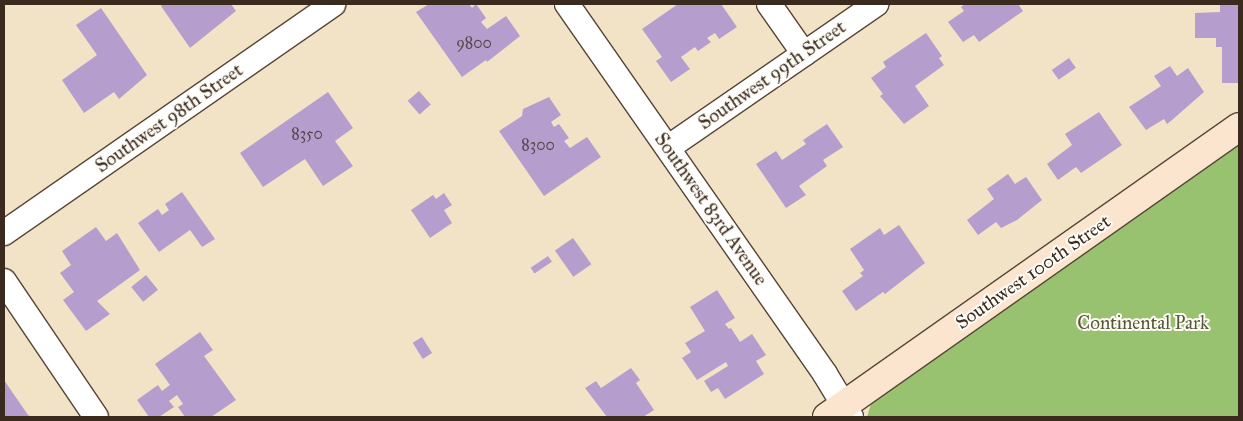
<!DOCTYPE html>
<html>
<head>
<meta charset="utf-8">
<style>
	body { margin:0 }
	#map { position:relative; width:1243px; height:421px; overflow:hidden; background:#f2e3c7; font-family:"IM FELL Great Primer",serif }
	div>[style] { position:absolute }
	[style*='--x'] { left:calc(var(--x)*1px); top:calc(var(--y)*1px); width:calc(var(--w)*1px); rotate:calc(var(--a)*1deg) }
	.green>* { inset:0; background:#98c26f }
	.building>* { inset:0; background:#b59ecd; transform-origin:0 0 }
	.roads { filter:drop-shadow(1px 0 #564637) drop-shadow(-1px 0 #564637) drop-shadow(0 1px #564637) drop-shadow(0 -1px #564637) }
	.street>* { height:24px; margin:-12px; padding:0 12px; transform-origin:12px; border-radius:12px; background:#fff }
	.secondary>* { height:28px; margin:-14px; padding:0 14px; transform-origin:14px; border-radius:14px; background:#fbe5cf }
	span { translate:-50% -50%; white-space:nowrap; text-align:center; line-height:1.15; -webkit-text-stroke:4px #fdfcf7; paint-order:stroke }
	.number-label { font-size:16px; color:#5a474a }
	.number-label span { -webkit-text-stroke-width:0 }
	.street-label { font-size:19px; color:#3b2a1e }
	.park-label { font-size:19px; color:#575836 }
	.frame { position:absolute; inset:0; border:5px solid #3b2a1e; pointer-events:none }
</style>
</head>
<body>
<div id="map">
	<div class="green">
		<i style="clip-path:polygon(1239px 141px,1239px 417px,867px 417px,874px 394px)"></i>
	</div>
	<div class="building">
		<i style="clip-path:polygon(163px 4px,231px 4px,236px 11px,190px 48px,161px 6px)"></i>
		<i style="clip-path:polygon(429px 4px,469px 4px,472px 8px,476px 4px,486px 18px,481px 22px,487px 29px,506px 16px,520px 36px,487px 62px,486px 60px,462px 77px,416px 12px)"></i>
		<i style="clip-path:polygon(678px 4px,721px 4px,737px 27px,719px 39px,715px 33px,707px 38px,711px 42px,698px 51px,695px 47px,681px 57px,690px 69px,671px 82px,656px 61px,662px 57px,642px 29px)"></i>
		<i style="clip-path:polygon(965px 4px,1018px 4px,1023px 11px,979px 42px,974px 35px,963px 42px,948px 22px,964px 11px,961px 7px)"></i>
		<i style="clip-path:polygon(1220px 4px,1239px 4px,1238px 83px,1222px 83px,1222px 47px,1216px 47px,1216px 38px,1195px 38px,1195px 13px,1220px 12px)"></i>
		<i style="clip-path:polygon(101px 8px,147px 75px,119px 99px,114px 92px,84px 113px,62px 80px,97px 55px,76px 25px)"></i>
		<i style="clip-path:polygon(926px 33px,942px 56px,939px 58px,944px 65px,915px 86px,929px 106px,904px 124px,880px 96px,883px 94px,871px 78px,886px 67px,883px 62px)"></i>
		<i style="left:1069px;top:58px;width:12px;height:21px;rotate:55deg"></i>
		<i style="clip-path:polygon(1170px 66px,1177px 76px,1188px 68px,1204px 92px,1172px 120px,1167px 124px,1164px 119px,1146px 130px,1129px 107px,1161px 86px,1154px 76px)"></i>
		<i style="left:419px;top:91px;width:18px;height:15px;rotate:49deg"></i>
		<i style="clip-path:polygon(328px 92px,353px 128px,335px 141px,353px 166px,323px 186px,305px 159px,263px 187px,240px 153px)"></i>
		<i style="clip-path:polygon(549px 97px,561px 115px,551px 122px,554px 127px,559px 124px,569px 138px,564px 141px,570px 148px,587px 137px,601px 157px,544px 196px,499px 131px,522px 116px,523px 109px)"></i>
		<i style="clip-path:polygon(1099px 112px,1122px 145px,1081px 173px,1076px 167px,1058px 180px,1047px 164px,1072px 145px,1065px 134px)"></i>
		<i style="clip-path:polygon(827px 124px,843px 147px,823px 160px,827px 166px,799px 186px,806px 195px,786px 208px,756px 164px,776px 151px,782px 160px,806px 144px,803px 140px)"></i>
		<i style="clip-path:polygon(1008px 174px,1015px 184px,1026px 177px,1042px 200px,1017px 220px,1001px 228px,996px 222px,978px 235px,967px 220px,994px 199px,987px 189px)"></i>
		<i style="clip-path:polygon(182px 192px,215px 239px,202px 247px,190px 230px,159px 252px,138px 223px,158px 209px,162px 215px,169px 210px,165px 204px)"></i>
		<i style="clip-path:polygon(444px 193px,452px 205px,444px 210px,452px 223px,430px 238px,411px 210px,433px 195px,436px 199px)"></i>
		<i style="clip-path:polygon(899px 225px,925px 263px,885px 294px,883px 292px,856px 311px,842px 291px,863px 276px,860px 273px,864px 270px,850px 249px,880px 228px,884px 235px)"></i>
		<i style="clip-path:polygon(96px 227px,106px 241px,117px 233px,140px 270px,97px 301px,110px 314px,86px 331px,63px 300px,74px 292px,60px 273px,71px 265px,62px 251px)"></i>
		<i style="left:573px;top:238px;width:32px;height:22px;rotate:55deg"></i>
		<i style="left:548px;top:256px;width:7px;height:21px;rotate:56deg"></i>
		<i style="left:146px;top:275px;width:19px;height:19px;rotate:51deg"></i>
		<i style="clip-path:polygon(717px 290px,735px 318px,725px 324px,729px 329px,731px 328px,740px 342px,752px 334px,766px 355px,756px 361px,764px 374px,725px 399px,718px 388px,711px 392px,704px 381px,728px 366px,726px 362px,697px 380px,682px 358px,691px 352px,685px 343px,705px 331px,690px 307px)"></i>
		<i style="clip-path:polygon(200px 332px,213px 350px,204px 356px,236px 400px,211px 417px,185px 417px,178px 407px,183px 404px,177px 395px,169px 401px,174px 407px,159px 417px,149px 417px,137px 400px,158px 385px,162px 391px,170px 385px,155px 364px)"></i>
		<i style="left:422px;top:337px;width:19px;height:11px;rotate:58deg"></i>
		<i style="clip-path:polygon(631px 368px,640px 380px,636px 383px,654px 410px,643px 417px,607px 417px,585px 388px,596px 381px,601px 388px)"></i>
		<i style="clip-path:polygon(4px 380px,28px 415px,32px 417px,4px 417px)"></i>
	</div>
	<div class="roads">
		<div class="street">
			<i style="--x:567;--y:4;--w:451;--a:55.1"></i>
			<i style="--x:825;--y:374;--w:50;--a:58.8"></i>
			<i style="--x:769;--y:4;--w:61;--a:55"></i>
			<i style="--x:669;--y:147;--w:252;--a:-34.6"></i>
			<i style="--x:4;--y:233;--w:401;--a:-34.8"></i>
			<i style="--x:4;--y:281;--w:164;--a:55.9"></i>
		</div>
		<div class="secondary">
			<i style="--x:827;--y:417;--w:504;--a:-35.14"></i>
		</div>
	</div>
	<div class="number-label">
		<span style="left:474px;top:43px">9800</span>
		<span style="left:307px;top:134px">8350</span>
		<span style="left:538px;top:145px">8300</span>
	</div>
	<div class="street-label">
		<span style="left:772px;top:75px;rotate:-35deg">Southwest 99th Street</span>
		<span style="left:169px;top:118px;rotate:-35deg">Southwest 98th Street</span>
		<span style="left:711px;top:209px;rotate:55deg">Southwest 83rd Avenue</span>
		<span style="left:1033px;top:272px;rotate:-35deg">Southwest 100th Street</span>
	</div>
	<div class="park-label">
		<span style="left:1143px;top:323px">Continental Park</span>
	</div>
	<div class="frame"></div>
</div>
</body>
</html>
